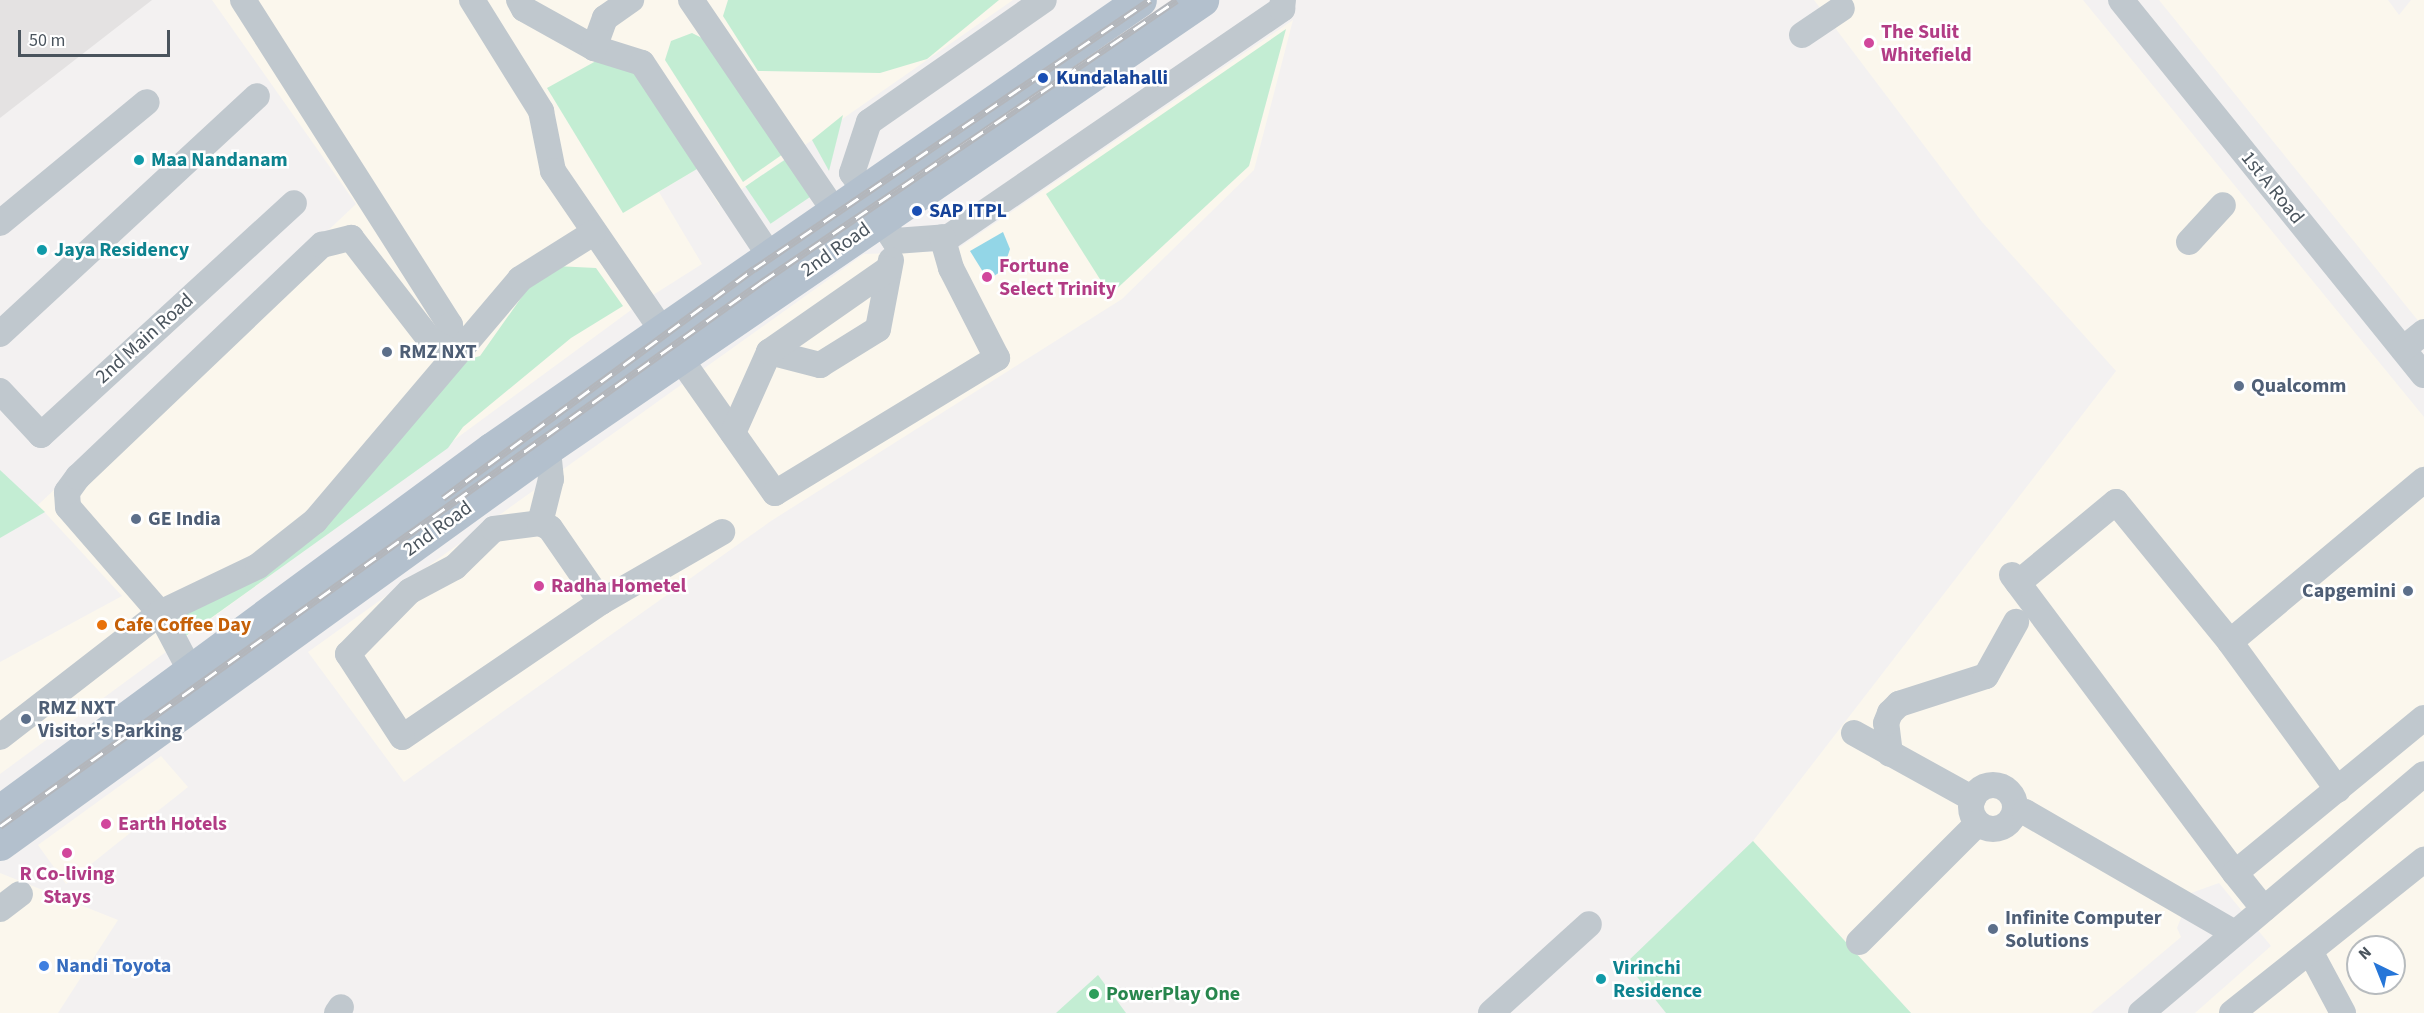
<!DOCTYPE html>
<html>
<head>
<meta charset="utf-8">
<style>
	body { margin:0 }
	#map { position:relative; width:2424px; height:1013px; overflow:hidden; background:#f3f1f1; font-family:"Source Sans 3",sans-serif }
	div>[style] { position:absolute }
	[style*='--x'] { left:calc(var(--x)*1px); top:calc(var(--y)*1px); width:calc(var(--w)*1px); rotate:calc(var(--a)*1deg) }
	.commercial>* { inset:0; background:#fbf7ed }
	.education>* { inset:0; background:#e4e2e2 }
	.green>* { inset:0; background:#c3edd3; transform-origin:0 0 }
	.water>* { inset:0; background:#93d6e7 }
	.minor>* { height:26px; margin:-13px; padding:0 13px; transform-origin:13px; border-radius:13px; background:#c0c8ce }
	.minor>.ring { margin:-13px; padding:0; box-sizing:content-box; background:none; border:26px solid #c0c8ce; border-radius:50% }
	.major>* { height:33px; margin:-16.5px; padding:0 16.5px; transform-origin:16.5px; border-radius:16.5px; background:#b3c0cd }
	.rail>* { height:7px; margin-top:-3.5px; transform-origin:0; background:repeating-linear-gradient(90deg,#fff 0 14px,#b3b6bb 0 28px); box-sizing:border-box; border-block:2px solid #b3b6bb }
	.dots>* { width:16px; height:16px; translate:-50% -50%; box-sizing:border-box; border:3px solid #fff; border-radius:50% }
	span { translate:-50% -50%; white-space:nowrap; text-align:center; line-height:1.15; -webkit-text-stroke:5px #fff; paint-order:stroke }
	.hotel-label { font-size:20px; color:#b23c85; font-weight:700 }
	.left { translate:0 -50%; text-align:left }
	.transit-label { font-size:20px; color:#164399; font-weight:700 }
	.culture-label { font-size:20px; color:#0d838f; font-weight:700 }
	.street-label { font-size:20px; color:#4a545d }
	.service-label { font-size:20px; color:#4e5e75; font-weight:700 }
	.right { translate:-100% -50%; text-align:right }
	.food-label { font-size:20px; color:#c56008; font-weight:700 }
	.shop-label { font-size:20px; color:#366cbe; font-weight:700 }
	.leisure-label { font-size:20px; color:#27864d; font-weight:700 }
	.north { position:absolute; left:2346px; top:935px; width:60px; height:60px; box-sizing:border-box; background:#fff; border:2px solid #b7bbbe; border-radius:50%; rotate:317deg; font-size:16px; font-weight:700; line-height:24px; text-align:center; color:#4a545d }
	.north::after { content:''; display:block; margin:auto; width:21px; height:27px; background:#2676d8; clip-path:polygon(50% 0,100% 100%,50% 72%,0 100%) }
	.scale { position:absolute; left:18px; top:30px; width:152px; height:27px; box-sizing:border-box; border:3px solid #4a545d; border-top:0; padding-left:8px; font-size:18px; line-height:21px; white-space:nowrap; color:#4a545d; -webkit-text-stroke:4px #fff; paint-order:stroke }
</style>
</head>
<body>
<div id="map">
	<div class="commercial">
		<i style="clip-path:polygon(212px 0,1013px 0,719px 205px,697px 169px,659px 192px,702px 264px,642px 302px,0 774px,0 662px,122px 596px,38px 505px,356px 204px)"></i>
		<i style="clip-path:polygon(evenodd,1814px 0,2083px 0,2424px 417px,2424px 1013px,2195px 1013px,2271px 946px,2219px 883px,2191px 893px,2177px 928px,2181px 937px,2091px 1013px,1911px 1013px,1753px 841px,2116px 371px,1982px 222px,1814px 0,2358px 947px,2394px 947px,2394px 983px,2358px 983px,2358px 947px)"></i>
		<i style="clip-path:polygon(2159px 0,2388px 0,2399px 15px,2411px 0,2424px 0,2424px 328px)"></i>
		<i style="clip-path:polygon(1293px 20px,1254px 170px,1122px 299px,771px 521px,404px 782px,308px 652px,864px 254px,954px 251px)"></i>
		<i style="clip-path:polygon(161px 756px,188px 787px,66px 884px,38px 845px)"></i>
		<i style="clip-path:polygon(0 873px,118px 920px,58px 1013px,0 1013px)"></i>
	</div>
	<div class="education">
		<i style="clip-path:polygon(0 0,152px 0,0 118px)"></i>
	</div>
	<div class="green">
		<i style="clip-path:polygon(728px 0,999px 0,927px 59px,880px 73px,758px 71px,723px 16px)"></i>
		<i style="clip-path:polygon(1286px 29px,1249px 166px,1110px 295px,1046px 194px)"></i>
		<i style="clip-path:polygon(692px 33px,706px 40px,783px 154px,743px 182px,665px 60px,671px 41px)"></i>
		<i style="clip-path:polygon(596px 61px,636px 71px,697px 169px,623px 213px,547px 88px)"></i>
		<i style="clip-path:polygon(843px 115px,829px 171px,812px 140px)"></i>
		<i style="left:786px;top:159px;width:45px;height:49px;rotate:56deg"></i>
		<i style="clip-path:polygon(555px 266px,596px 268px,623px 306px,571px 338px,463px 427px,448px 448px,183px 638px,176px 613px,258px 572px,463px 361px,480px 356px,538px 274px)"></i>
		<i style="clip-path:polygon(0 470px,45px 512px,0 538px)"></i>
		<i style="clip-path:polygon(1753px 841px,1911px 1013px,1666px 1013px,1626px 963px)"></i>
		<i style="clip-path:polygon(1098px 975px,1126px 1013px,1056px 1013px)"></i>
	</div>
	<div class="water">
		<i style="clip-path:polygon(1003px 232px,1010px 249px,1003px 270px,988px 280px,970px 251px)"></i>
	</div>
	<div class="minor">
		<i style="--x:243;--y:0;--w:385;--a:57.5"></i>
		<i style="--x:450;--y:325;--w:28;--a:82"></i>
		<i style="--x:472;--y:0;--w:131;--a:58.1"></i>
		<i style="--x:541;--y:111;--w:61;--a:78.7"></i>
		<i style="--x:553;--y:171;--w:191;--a:55.6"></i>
		<i style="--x:519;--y:0;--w:10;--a:61"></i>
		<i style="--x:524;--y:9;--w:80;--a:29.1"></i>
		<i style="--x:594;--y:48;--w:50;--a:17.4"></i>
		<i style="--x:642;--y:63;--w:230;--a:56.5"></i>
		<i style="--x:691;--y:0;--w:256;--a:55.8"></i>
		<i style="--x:2121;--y:0;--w:482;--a:51.1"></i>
		<i style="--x:1802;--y:35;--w:48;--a:-34"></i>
		<i style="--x:594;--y:48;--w:32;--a:-70"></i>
		<i style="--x:605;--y:18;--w:32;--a:-35"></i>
		<i style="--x:865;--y:192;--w:23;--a:-124"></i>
		<i style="--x:852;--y:173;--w:54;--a:-71.6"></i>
		<i style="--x:869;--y:122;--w:213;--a:-34.9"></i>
		<i style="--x:880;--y:219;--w:27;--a:56"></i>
		<i style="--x:895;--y:241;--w:54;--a:-4.2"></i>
		<i style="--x:949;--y:237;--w:404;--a:-34.4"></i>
		<i style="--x:1282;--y:9;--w:9;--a:-84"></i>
		<i style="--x:0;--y:223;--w:190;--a:-39.5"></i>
		<i style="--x:2189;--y:242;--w:50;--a:-47.4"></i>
		<i style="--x:0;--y:334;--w:350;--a:-42.8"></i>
		<i style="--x:2403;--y:349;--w:27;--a:-39"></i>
		<i style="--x:769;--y:352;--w:53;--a:14.3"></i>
		<i style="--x:820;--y:365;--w:68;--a:-31.8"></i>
		<i style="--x:878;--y:329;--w:70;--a:-79.3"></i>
		<i style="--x:680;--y:358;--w:165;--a:54.9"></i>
		<i style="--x:775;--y:493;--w:260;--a:-31.3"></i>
		<i style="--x:997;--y:358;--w:101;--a:-117.1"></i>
		<i style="--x:951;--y:268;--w:32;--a:-106"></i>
		<i style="--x:0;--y:391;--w:60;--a:47"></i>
		<i style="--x:41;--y:435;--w:343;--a:-42.5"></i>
		<i style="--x:733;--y:433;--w:89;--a:-66"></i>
		<i style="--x:769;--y:352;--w:145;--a:-34.9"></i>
		<i style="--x:540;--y:523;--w:11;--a:27"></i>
		<i style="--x:550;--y:528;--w:90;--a:55.4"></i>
		<i style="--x:601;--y:602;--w:240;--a:145.8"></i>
		<i style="--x:402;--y:737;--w:99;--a:-123"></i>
		<i style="--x:348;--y:654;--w:88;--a:-45.5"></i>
		<i style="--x:410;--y:591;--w:51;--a:-28.1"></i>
		<i style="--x:455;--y:567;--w:54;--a:-44.3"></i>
		<i style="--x:494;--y:529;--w:46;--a:-7.4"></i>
		<i style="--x:540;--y:523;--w:45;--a:-76"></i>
		<i style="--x:551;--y:479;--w:31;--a:-96"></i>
		<i style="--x:2012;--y:575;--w:372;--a:53.2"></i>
		<i style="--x:2235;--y:873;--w:244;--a:-39.4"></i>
		<i style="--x:2018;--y:583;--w:127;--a:-39.6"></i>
		<i style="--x:2116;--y:502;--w:181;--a:50.8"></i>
		<i style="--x:2230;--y:642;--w:183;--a:53.9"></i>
		<i style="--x:601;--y:602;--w:140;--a:-30"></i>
		<i style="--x:2230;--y:642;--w:253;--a:-39.9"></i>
		<i style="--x:191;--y:672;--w:67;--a:-117.7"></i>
		<i style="--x:160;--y:613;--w:140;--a:-131"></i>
		<i style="--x:68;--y:507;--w:15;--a:-94"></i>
		<i style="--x:67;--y:492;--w:19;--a:-54"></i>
		<i style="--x:78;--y:477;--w:337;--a:-43.6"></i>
		<i style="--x:322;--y:245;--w:30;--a:-14"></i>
		<i style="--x:351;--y:238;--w:130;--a:52.2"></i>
		<i style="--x:431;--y:341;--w:26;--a:28"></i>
		<i style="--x:1854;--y:733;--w:136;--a:29"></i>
		<i style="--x:0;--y:737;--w:202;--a:-37.8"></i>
		<i style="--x:160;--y:613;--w:109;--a:-25.6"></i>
		<i style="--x:258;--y:566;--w:73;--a:-38.3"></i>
		<i style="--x:315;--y:521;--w:317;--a:-49.7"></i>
		<i style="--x:520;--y:279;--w:86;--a:-32.2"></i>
		<i style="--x:1890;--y:754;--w:31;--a:-97"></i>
		<i style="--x:1886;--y:723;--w:11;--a:-68"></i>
		<i style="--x:1890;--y:713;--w:13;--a:-45"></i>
		<i style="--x:1899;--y:704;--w:91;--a:-17.8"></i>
		<i style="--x:1986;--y:676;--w:62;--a:-60.9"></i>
		<i class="ring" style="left:1971px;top:785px;width:18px;height:18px"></i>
		<i style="--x:2015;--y:813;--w:10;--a:-6"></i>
		<i style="--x:2025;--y:812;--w:242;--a:30"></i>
		<i style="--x:2235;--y:873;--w:46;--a:51.1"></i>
		<i style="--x:0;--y:909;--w:25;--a:-37"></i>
		<i style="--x:1859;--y:942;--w:168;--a:-45"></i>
		<i style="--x:2311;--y:953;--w:68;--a:61.9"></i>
		<i style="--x:337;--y:1013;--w:7;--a:-56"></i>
		<i style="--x:1491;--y:1013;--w:132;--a:-42.2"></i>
		<i style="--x:2141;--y:1013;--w:370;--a:-40.2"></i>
		<i style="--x:2232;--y:1013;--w:246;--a:-38.6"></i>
	</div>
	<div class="major">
		<i style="--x:0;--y:811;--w:610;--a:-36.4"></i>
		<i style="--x:491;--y:449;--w:789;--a:-34.68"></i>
		<i style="--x:0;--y:844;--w:676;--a:-35.85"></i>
		<i style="--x:548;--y:448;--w:793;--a:-34.41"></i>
	</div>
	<div class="rail">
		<i style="--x:443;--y:498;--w:386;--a:-36.4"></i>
		<i style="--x:754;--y:269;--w:479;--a:-34.2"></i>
		<i style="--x:0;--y:826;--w:938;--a:-35.54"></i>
		<i style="--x:763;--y:281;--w:500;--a:-34.17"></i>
	</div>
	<div class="dots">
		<i style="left:1869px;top:43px;background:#d1479c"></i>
		<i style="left:1043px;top:78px;background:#1a4fb4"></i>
		<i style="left:139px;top:160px;background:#0f9aa8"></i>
		<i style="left:917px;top:211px;background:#1a4fb4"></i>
		<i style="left:42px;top:250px;background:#0f9aa8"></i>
		<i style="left:987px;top:277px;background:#d1479c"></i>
		<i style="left:387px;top:352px;background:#5c6f8a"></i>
		<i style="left:2239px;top:386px;background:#5c6f8a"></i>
		<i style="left:136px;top:519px;background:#5c6f8a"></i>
		<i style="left:539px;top:586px;background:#d1479c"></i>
		<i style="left:2408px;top:591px;background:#5c6f8a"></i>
		<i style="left:102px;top:625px;background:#e8710a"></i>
		<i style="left:26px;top:719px;background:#5c6f8a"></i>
		<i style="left:106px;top:824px;background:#d1479c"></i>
		<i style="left:67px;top:853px;background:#d1479c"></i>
		<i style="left:1993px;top:929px;background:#5c6f8a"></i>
		<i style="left:44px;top:966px;background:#3f7fe0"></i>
		<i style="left:1601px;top:979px;background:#0f9aa8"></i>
		<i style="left:1094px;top:994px;background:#2e9e5b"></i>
	</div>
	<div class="hotel-label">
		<span class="left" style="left:1881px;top:44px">The Sulit<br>Whitefield</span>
		<span class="left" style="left:999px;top:278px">Fortune<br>Select Trinity</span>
		<span class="left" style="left:551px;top:586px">Radha Hometel</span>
		<span class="left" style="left:118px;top:824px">Earth Hotels</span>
		<span style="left:67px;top:886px">R Co-living<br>Stays</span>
	</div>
	<div class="transit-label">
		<span class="left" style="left:1056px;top:78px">Kundalahalli</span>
		<span class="left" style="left:929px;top:211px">SAP ITPL</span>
	</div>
	<div class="culture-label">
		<span class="left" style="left:151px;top:160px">Maa Nandanam</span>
		<span class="left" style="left:54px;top:250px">Jaya Residency</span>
		<span class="left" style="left:1613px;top:980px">Virinchi<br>Residence</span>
	</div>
	<div class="street-label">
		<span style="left:2272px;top:188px;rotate:51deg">1st A Road</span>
		<span style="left:836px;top:250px;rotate:-35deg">2nd Road</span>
		<span style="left:145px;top:339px;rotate:-42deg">2nd Main Road</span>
		<span style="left:438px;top:529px;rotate:-36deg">2nd Road</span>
	</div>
	<div class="service-label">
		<span class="left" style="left:399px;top:352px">RMZ NXT</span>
		<span class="left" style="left:2251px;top:386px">Qualcomm</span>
		<span class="left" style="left:148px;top:519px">GE India</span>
		<span class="right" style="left:2396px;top:591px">Capgemini</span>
		<span class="left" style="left:38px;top:720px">RMZ NXT<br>Visitor's Parking</span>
		<span class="left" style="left:2005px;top:930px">Infinite Computer<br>Solutions</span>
	</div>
	<div class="food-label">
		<span class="left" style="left:114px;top:625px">Cafe Coffee Day</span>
	</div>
	<div class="shop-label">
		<span class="left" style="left:56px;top:966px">Nandi Toyota</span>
	</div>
	<div class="leisure-label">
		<span class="left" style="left:1106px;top:994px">PowerPlay One</span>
	</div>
	<div class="north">N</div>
	<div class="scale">50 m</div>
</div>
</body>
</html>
